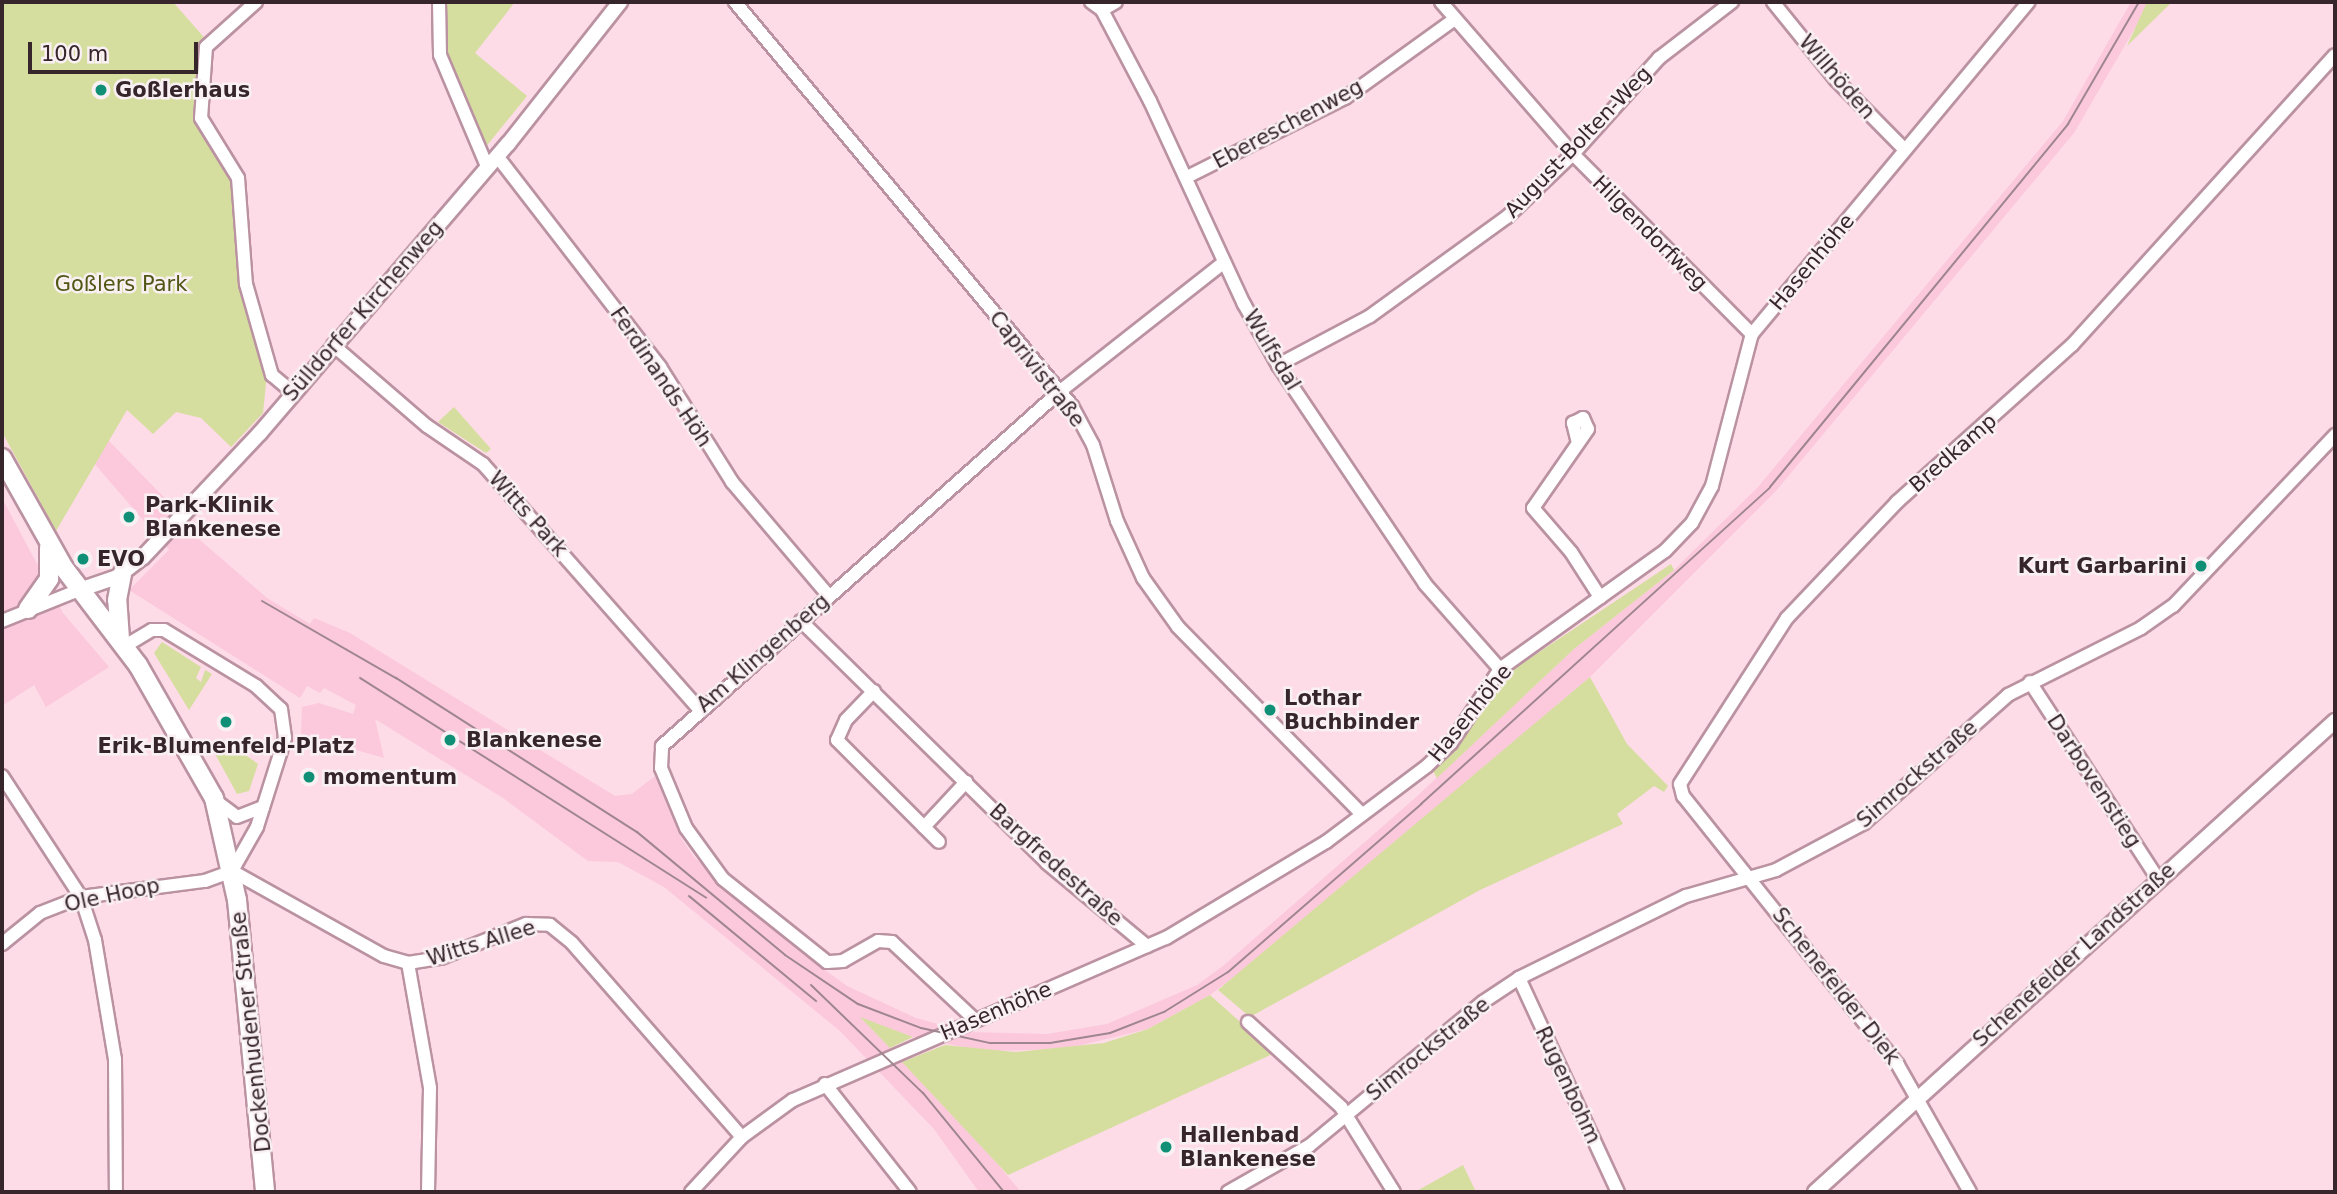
<!DOCTYPE html>
<html>
<head>
<meta charset="utf-8">
<style>
	body { margin:0 }
	#map { position:relative; width:2337px; height:1194px; overflow:hidden; background:#fddbe7; font-family:"DejaVu Sans",sans-serif }
	div>[style] { position:absolute }
	[style*='--x'] { left:calc(var(--x)*1px); top:calc(var(--y)*1px); width:calc(var(--w)*1px); rotate:calc(var(--a)*1deg) }
	.built>* { inset:0; background:#fbc9db }
	.green>* { inset:0; background:#d6de9f }
	.roads { filter:drop-shadow(2px 0 #ba92a1) drop-shadow(-2px 0 #ba92a1) drop-shadow(0 2px #ba92a1) drop-shadow(0 -2px #ba92a1) }
	.minor>* { height:12px; margin:-6px; padding:0 6px; transform-origin:6px; border-radius:6px; background:#fff }
	.tertiary>* { height:14px; margin:-7px; padding:0 7px; transform-origin:7px; border-radius:7px; background:#fff }
	.secondary>* { height:18px; margin:-9px; padding:0 9px; transform-origin:9px; border-radius:9px; background:#fff }
	.tram>* { height:2px; margin:-1px; padding:0 1px; transform-origin:1px; border-radius:1px; background:#9e858e }
	.dots>* { width:19px; height:19px; translate:-50% -50%; box-sizing:border-box; border:4px solid #f9f0f3; border-radius:50% }
	span { translate:-50% -50%; white-space:nowrap; text-align:center; line-height:1.15; -webkit-text-stroke:5px #f9f0f3; paint-order:stroke }
	.street-label { font-size:21px; color:#36262c }
	.poi-label { font-size:21px; color:#36262c; font-weight:700 }
	.left { translate:0 -50%; text-align:left }
	.right { translate:-100% -50%; text-align:right }
	.park-label { font-size:21px; color:#505613 }
	.frame { position:absolute; inset:0; border:4px solid #36262c; pointer-events:none }
	.scale { position:absolute; left:28px; top:42px; width:170px; height:32px; box-sizing:border-box; border:4px solid #36262c; border-top:0; padding-left:9px; font-size:21px; line-height:24px; white-space:nowrap; color:#36262c; -webkit-text-stroke:5px #f9f0f3; paint-order:stroke }
</style>
</head>
<body>
<div id="map">
	<div class="built">
		<i style="clip-path:polygon(2131px 2px,2150px 2px,2074px 133px,1776px 491px,1590px 677px,1251px 964px,1210px 995px,1148px 1029px,1065px 1049px,983px 1051px,913px 1037px,861px 1018px,965px 1125px,1021px 1192px,979px 1192px,934px 1129px,840px 1031px,664px 887px,618px 862px,588px 861px,503px 798px,375px 719px,384px 758px,301px 734px,302px 707px,319px 703px,353px 714px,356px 705px,324px 688px,320px 693px,307px 686px,300px 698px,129px 590px,169px 550px,93px 462px,108px 440px,196px 530px,193px 534px,267px 598px,310px 624px,314px 618px,350px 633px,615px 796px,632px 794px,655px 776px,681px 838px,694px 857px,796px 949px,847px 986px,916px 1018px,967px 1032px,1047px 1034px,1107px 1024px,1197px 985px,1223px 966px,1414px 799px,1574px 649px,1674px 570px,1758px 487px,2063px 121px)"></i>
		<i style="clip-path:polygon(2px 498px,63px 613px,109px 667px,46px 707px,34px 685px,2px 706px)"></i>
	</div>
	<div class="green">
		<i style="clip-path:polygon(2px 2px,173px 2px,209px 43px,201px 118px,233px 177px,267px 374px,263px 413px,231px 447px,201px 418px,176px 412px,153px 434px,127px 410px,56px 531px,2px 432px)"></i>
		<i style="clip-path:polygon(446px 2px,515px 2px,475px 53px,527px 96px,484px 149px,448px 62px)"></i>
		<i style="clip-path:polygon(2147px 2px,2172px 2px,2127px 46px)"></i>
		<i style="clip-path:polygon(454px 407px,491px 449px,486px 453px,438px 422px)"></i>
		<i style="clip-path:polygon(1671px 564px,1674px 570px,1574px 649px,1437px 778px,1433px 771px,1514px 669px)"></i>
		<i style="clip-path:polygon(162px 642px,201px 667px,196px 678px,201px 682px,205px 670px,212px 674px,189px 710px,154px 653px)"></i>
		<i style="clip-path:polygon(1590px 677px,1627px 744px,1668px 786px,1664px 792px,1654px 786px,1617px 814px,1623px 824px,1480px 890px,1250px 1017px,1218px 990px)"></i>
		<i style="clip-path:polygon(223px 739px,258px 764px,249px 791px,237px 794px,214px 752px)"></i>
		<i style="clip-path:polygon(1210px 995px,1275px 1053px,1008px 1175px,902px 1062px,945px 1045px,1015px 1052px,1104px 1043px,1148px 1029px)"></i>
		<i style="clip-path:polygon(860px 1017px,913px 1037px,890px 1048px)"></i>
		<i style="clip-path:polygon(1463px 1165px,1476px 1192px,1415px 1192px)"></i>
	</div>
	<div class="roads">
		<div class="minor">
			<i style="--x:256;--y:2;--w:67;--a:138"></i>
			<i style="--x:206;--y:47;--w:71;--a:94"></i>
			<i style="--x:201;--y:118;--w:70;--a:58.3"></i>
			<i style="--x:238;--y:178;--w:106;--a:85.7"></i>
			<i style="--x:246;--y:284;--w:95;--a:74.1"></i>
			<i style="--x:272;--y:375;--w:26;--a:40"></i>
			<i style="--x:439;--y:2;--w:53;--a:88.9"></i>
			<i style="--x:440;--y:55;--w:121;--a:67.1"></i>
			<i style="--x:735;--y:2;--w:526;--a:50.17"></i>
			<i style="--x:1072;--y:406;--w:44;--a:61.7"></i>
			<i style="--x:1093;--y:445;--w:80;--a:72.5"></i>
			<i style="--x:1117;--y:521;--w:63;--a:65.5"></i>
			<i style="--x:1143;--y:578;--w:60;--a:54.5"></i>
			<i style="--x:1178;--y:627;--w:261;--a:45.5"></i>
			<i style="--x:1091;--y:2;--w:14;--a:36"></i>
			<i style="--x:1102;--y:10;--w:103;--a:62.2"></i>
			<i style="--x:1150;--y:101;--w:224;--a:65.2"></i>
			<i style="--x:1244;--y:304;--w:70;--a:60.9"></i>
			<i style="--x:1278;--y:365;--w:264;--a:56.1"></i>
			<i style="--x:1425;--y:584;--w:113;--a:48.6"></i>
			<i style="--x:1441;--y:2;--w:201;--a:49"></i>
			<i style="--x:1573;--y:154;--w:254;--a:45.2"></i>
			<i style="--x:1773;--y:2;--w:100;--a:51.1"></i>
			<i style="--x:1836;--y:80;--w:98;--a:45.4"></i>
			<i style="--x:1102;--y:10;--w:16;--a:-30"></i>
			<i style="--x:497;--y:156;--w:267;--a:52.3"></i>
			<i style="--x:660;--y:367;--w:136;--a:57.9"></i>
			<i style="--x:732;--y:482;--w:150;--a:49.6"></i>
			<i style="--x:1187;--y:177;--w:177;--a:-26.6"></i>
			<i style="--x:1345;--y:98;--w:135;--a:-35.7"></i>
			<i style="--x:333;--y:345;--w:124;--a:40.8"></i>
			<i style="--x:427;--y:426;--w:68;--a:34.2"></i>
			<i style="--x:483;--y:464;--w:327;--a:48.6"></i>
			<i style="--x:1278;--y:365;--w:104;--a:-28"></i>
			<i style="--x:1370;--y:316;--w:169;--a:-35.9"></i>
			<i style="--x:1507;--y:217;--w:91;--a:-43.7"></i>
			<i style="--x:1573;--y:154;--w:129;--a:-48.1"></i>
			<i style="--x:1659;--y:58;--w:92;--a:-37.5"></i>
			<i style="--x:1578;--y:443;--w:21;--a:-104"></i>
			<i style="--x:1573;--y:423;--w:11;--a:-27"></i>
			<i style="--x:1583;--y:418;--w:12;--a:66"></i>
			<i style="--x:1588;--y:429;--w:96;--a:124.8"></i>
			<i style="--x:1533;--y:508;--w:58;--a:49.2"></i>
			<i style="--x:1571;--y:552;--w:54;--a:57.2"></i>
			<i style="--x:2;--y:621;--w:83;--a:-21.9"></i>
			<i style="--x:801;--y:621;--w:345;--a:44.5"></i>
			<i style="--x:1047;--y:863;--w:130;--a:39.7"></i>
			<i style="--x:125;--y:646;--w:31;--a:-31"></i>
			<i style="--x:152;--y:630;--w:12;--a:0"></i>
			<i style="--x:164;--y:630;--w:108;--a:31.3"></i>
			<i style="--x:256;--y:686;--w:34;--a:43"></i>
			<i style="--x:281;--y:709;--w:29;--a:82"></i>
			<i style="--x:285;--y:738;--w:93;--a:107.5"></i>
			<i style="--x:257;--y:827;--w:51;--a:119.6"></i>
			<i style="--x:2030;--y:682;--w:235;--a:57"></i>
			<i style="--x:874;--y:691;--w:40;--a:134"></i>
			<i style="--x:846;--y:720;--w:22;--a:114"></i>
			<i style="--x:837;--y:740;--w:144;--a:45"></i>
			<i style="--x:2;--y:776;--w:145;--a:56.9"></i>
			<i style="--x:81;--y:897;--w:45;--a:72"></i>
			<i style="--x:95;--y:940;--w:121;--a:80.5"></i>
			<i style="--x:115;--y:1059;--w:133;--a:89.6"></i>
			<i style="--x:216;--y:801;--w:26;--a:37"></i>
			<i style="--x:237;--y:817;--w:28;--a:-21"></i>
			<i style="--x:924;--y:827;--w:62;--a:-47"></i>
			<i style="--x:232;--y:871;--w:174;--a:29.2"></i>
			<i style="--x:384;--y:956;--w:25;--a:16"></i>
			<i style="--x:408;--y:963;--w:33;--a:-9"></i>
			<i style="--x:441;--y:958;--w:92;--a:-21.8"></i>
			<i style="--x:526;--y:924;--w:24;--a:2"></i>
			<i style="--x:550;--y:925;--w:28;--a:39"></i>
			<i style="--x:572;--y:943;--w:258;--a:48.8"></i>
			<i style="--x:2;--y:944;--w:49;--a:-39.2"></i>
			<i style="--x:40;--y:913;--w:44;--a:-21.3"></i>
			<i style="--x:81;--y:897;--w:125;--a:-7.4"></i>
			<i style="--x:205;--y:881;--w:29;--a:-20"></i>
			<i style="--x:408;--y:963;--w:127;--a:80"></i>
			<i style="--x:430;--y:1088;--w:104;--a:91.1"></i>
			<i style="--x:1519;--y:978;--w:236;--a:65.2"></i>
			<i style="--x:973;--y:1018;--w:111;--a:-136.8"></i>
			<i style="--x:892;--y:942;--w:14;--a:-176"></i>
			<i style="--x:878;--y:941;--w:40;--a:150.3"></i>
			<i style="--x:843;--y:961;--w:16;--a:176"></i>
			<i style="--x:827;--y:962;--w:133;--a:-141.4"></i>
			<i style="--x:723;--y:879;--w:63;--a:-126"></i>
			<i style="--x:686;--y:828;--w:65;--a:-112.6"></i>
			<i style="--x:661;--y:768;--w:22;--a:-87"></i>
			<i style="--x:662;--y:746;--w:532;--a:-41.72"></i>
			<i style="--x:1059;--y:392;--w:210;--a:-38.2"></i>
			<i style="--x:1248;--y:1022;--w:126;--a:42.4"></i>
			<i style="--x:1341;--y:1107;--w:100;--a:58.1"></i>
			<i style="--x:825;--y:1084;--w:137;--a:51.8"></i>
			<i style="--x:691;--y:1192;--w:75;--a:-47.2"></i>
			<i style="--x:742;--y:1137;--w:63;--a:-36"></i>
			<i style="--x:793;--y:1100;--w:407;--a:-23.5"></i>
			<i style="--x:1166;--y:938;--w:187;--a:-31"></i>
			<i style="--x:1326;--y:842;--w:126;--a:-37"></i>
			<i style="--x:1427;--y:766;--w:33;--a:-44"></i>
			<i style="--x:1451;--y:743;--w:89;--a:-56.5"></i>
			<i style="--x:1500;--y:669;--w:203;--a:-35.6"></i>
			<i style="--x:1665;--y:551;--w:39;--a:-46"></i>
			<i style="--x:1692;--y:523;--w:42;--a:-61.6"></i>
			<i style="--x:1712;--y:486;--w:157;--a:-75.3"></i>
			<i style="--x:1752;--y:334;--w:432;--a:-50.2"></i>
			<i style="--x:1228;--y:1192;--w:93;--a:-29.6"></i>
			<i style="--x:1309;--y:1146;--w:226;--a:-39.6"></i>
			<i style="--x:1483;--y:1002;--w:43;--a:-33.7"></i>
			<i style="--x:1519;--y:978;--w:186;--a:-26.2"></i>
			<i style="--x:1686;--y:896;--w:94;--a:-16.1"></i>
			<i style="--x:1776;--y:870;--w:100;--a:-28.1"></i>
			<i style="--x:1864;--y:823;--w:193;--a:-41.6"></i>
			<i style="--x:2008;--y:695;--w:149;--a:-26.7"></i>
			<i style="--x:2141;--y:628;--w:39;--a:-35"></i>
			<i style="--x:2173;--y:606;--w:236;--a:-46.5"></i>
			<i style="--x:1970;--y:1192;--w:146;--a:-119.6"></i>
			<i style="--x:1898;--y:1065;--w:344;--a:-128.6"></i>
			<i style="--x:1683;--y:796;--w:12;--a:-104"></i>
			<i style="--x:1680;--y:784;--w:197;--a:-57.2"></i>
			<i style="--x:1787;--y:618;--w:160;--a:-46.5"></i>
			<i style="--x:1897;--y:502;--w:235;--a:-41.9"></i>
			<i style="--x:2072;--y:345;--w:391;--a:-47.8"></i>
		</div>
		<div class="tertiary">
			<i style="--x:79;--y:590;--w:40;--a:-18.9"></i>
			<i style="--x:117;--y:577;--w:33;--a:-38"></i>
			<i style="--x:143;--y:557;--w:170;--a:-46.7"></i>
			<i style="--x:260;--y:433;--w:381;--a:-49.4"></i>
			<i style="--x:508;--y:144;--w:181;--a:-51.7"></i>
			<i style="--x:1815;--y:1192;--w:702;--a:-42.17"></i>
		</div>
		<div class="secondary">
			<i style="--x:2;--y:458;--w:126;--a:60.6"></i>
			<i style="--x:64;--y:568;--w:122;--a:52.7"></i>
			<i style="--x:138;--y:665;--w:153;--a:60.3"></i>
			<i style="--x:214;--y:798;--w:105;--a:77.3"></i>
			<i style="--x:237;--y:900;--w:293;--a:84.5"></i>
			<i style="--x:28;--y:609;--w:37;--a:-55"></i>
			<i style="--x:49;--y:579;--w:31;--a:-90"></i>
			<i style="--x:120;--y:639;--w:39;--a:-94"></i>
			<i style="--x:117;--y:600;--w:26;--a:-79"></i>
		</div>
	</div>
	<div class="tram">
		<i style="--x:262;--y:601;--w:155;--a:29.9"></i>
		<i style="--x:396;--y:678;--w:286;--a:32.6"></i>
		<i style="--x:637;--y:832;--w:192;--a:39.7"></i>
		<i style="--x:785;--y:955;--w:88;--a:33.9"></i>
		<i style="--x:858;--y:1004;--w:67;--a:20.9"></i>
		<i style="--x:921;--y:1028;--w:71;--a:12.3"></i>
		<i style="--x:990;--y:1043;--w:60;--a:0"></i>
		<i style="--x:1050;--y:1043;--w:61;--a:-9.5"></i>
		<i style="--x:1110;--y:1033;--w:58;--a:-21.3"></i>
		<i style="--x:1164;--y:1012;--w:75;--a:-32"></i>
		<i style="--x:1228;--y:972;--w:256;--a:-41"></i>
		<i style="--x:1421;--y:804;--w:471;--a:-42.2"></i>
		<i style="--x:1770;--y:487;--w:470;--a:-50.6"></i>
		<i style="--x:2068;--y:124;--w:141;--a:-59.8"></i>
		<i style="--x:360;--y:678;--w:410;--a:32.4"></i>
		<i style="--x:689;--y:896;--w:165;--a:39.6"></i>
		<i style="--x:811;--y:985;--w:156;--a:44"></i>
		<i style="--x:923;--y:1093;--w:128;--a:50.7"></i>
	</div>
	<div class="dots">
		<i style="left:101px;top:90px;background:#0f9076"></i>
		<i style="left:129px;top:517px;background:#0f9076"></i>
		<i style="left:83px;top:559px;background:#0f9076"></i>
		<i style="left:2201px;top:566px;background:#0f9076"></i>
		<i style="left:1270px;top:710px;background:#0f9076"></i>
		<i style="left:226px;top:722px;background:#0f9076"></i>
		<i style="left:450px;top:740px;background:#0f9076"></i>
		<i style="left:309px;top:777px;background:#0f9076"></i>
		<i style="left:1166px;top:1147px;background:#0f9076"></i>
	</div>
	<div class="street-label">
		<span style="left:1837px;top:77px;rotate:49deg">Willhöden</span>
		<span style="left:1288px;top:124px;rotate:-28deg">Ebereschenweg</span>
		<span style="left:1578px;top:142px;rotate:-46deg">August-Bolten-Weg</span>
		<span style="left:1650px;top:233px;rotate:45deg">Hilgendorfweg</span>
		<span style="left:1812px;top:262px;rotate:-50deg">Hasenhöhe</span>
		<span style="left:363px;top:311px;rotate:-49deg">Sülldorfer Kirchenweg</span>
		<span style="left:1272px;top:350px;rotate:59deg">Wulfsdal</span>
		<span style="left:1037px;top:369px;rotate:52deg">Caprivistraße</span>
		<span style="left:661px;top:377px;rotate:56deg">Ferdinands Höh</span>
		<span style="left:1953px;top:453px;rotate:-41deg">Bredkamp</span>
		<span style="left:528px;top:514px;rotate:48deg">Witts Park</span>
		<span style="left:763px;top:653px;rotate:-41deg">Am Klingenberg</span>
		<span style="left:1470px;top:713px;rotate:-51deg">Hasenhöhe</span>
		<span style="left:1917px;top:774px;rotate:-41deg">Simrockstraße</span>
		<span style="left:2094px;top:781px;rotate:57deg">Darbovenstieg</span>
		<span style="left:1056px;top:865px;rotate:42deg">Bargfredestraße</span>
		<span style="left:112px;top:895px;rotate:-12deg">Ole Hoop</span>
		<span style="left:481px;top:943px;rotate:-17deg">Witts Allee</span>
		<span style="left:2074px;top:955px;rotate:-42deg">Schenefelder Landstraße</span>
		<span style="left:1836px;top:986px;rotate:52deg">Schenefelder Diek</span>
		<span style="left:996px;top:1011px;rotate:-23deg">Hasenhöhe</span>
		<span style="left:251px;top:1032px;rotate:-96deg">Dockenhudener Straße</span>
		<span style="left:1428px;top:1049px;rotate:-39deg">Simrockstraße</span>
		<span style="left:1568px;top:1085px;rotate:65deg">Rugenbohm</span>
	</div>
	<div class="poi-label">
		<span class="left" style="left:115px;top:90px">Goßlerhaus</span>
		<span class="left" style="left:145px;top:517px">Park-Klinik<br>Blankenese</span>
		<span class="left" style="left:97px;top:559px">EVO</span>
		<span class="right" style="left:2187px;top:566px">Kurt Garbarini</span>
		<span class="left" style="left:1284px;top:710px">Lothar<br>Buchbinder</span>
		<span class="left" style="left:466px;top:740px">Blankenese</span>
		<span style="left:226px;top:746px">Erik-Blumenfeld-Platz</span>
		<span class="left" style="left:323px;top:777px">momentum</span>
		<span class="left" style="left:1180px;top:1147px">Hallenbad<br>Blankenese</span>
	</div>
	<div class="park-label">
		<span style="left:121px;top:284px">Goßlers Park</span>
	</div>
	<div class="frame"></div>
	<div class="scale">100 m</div>
</div>
</body>
</html>
